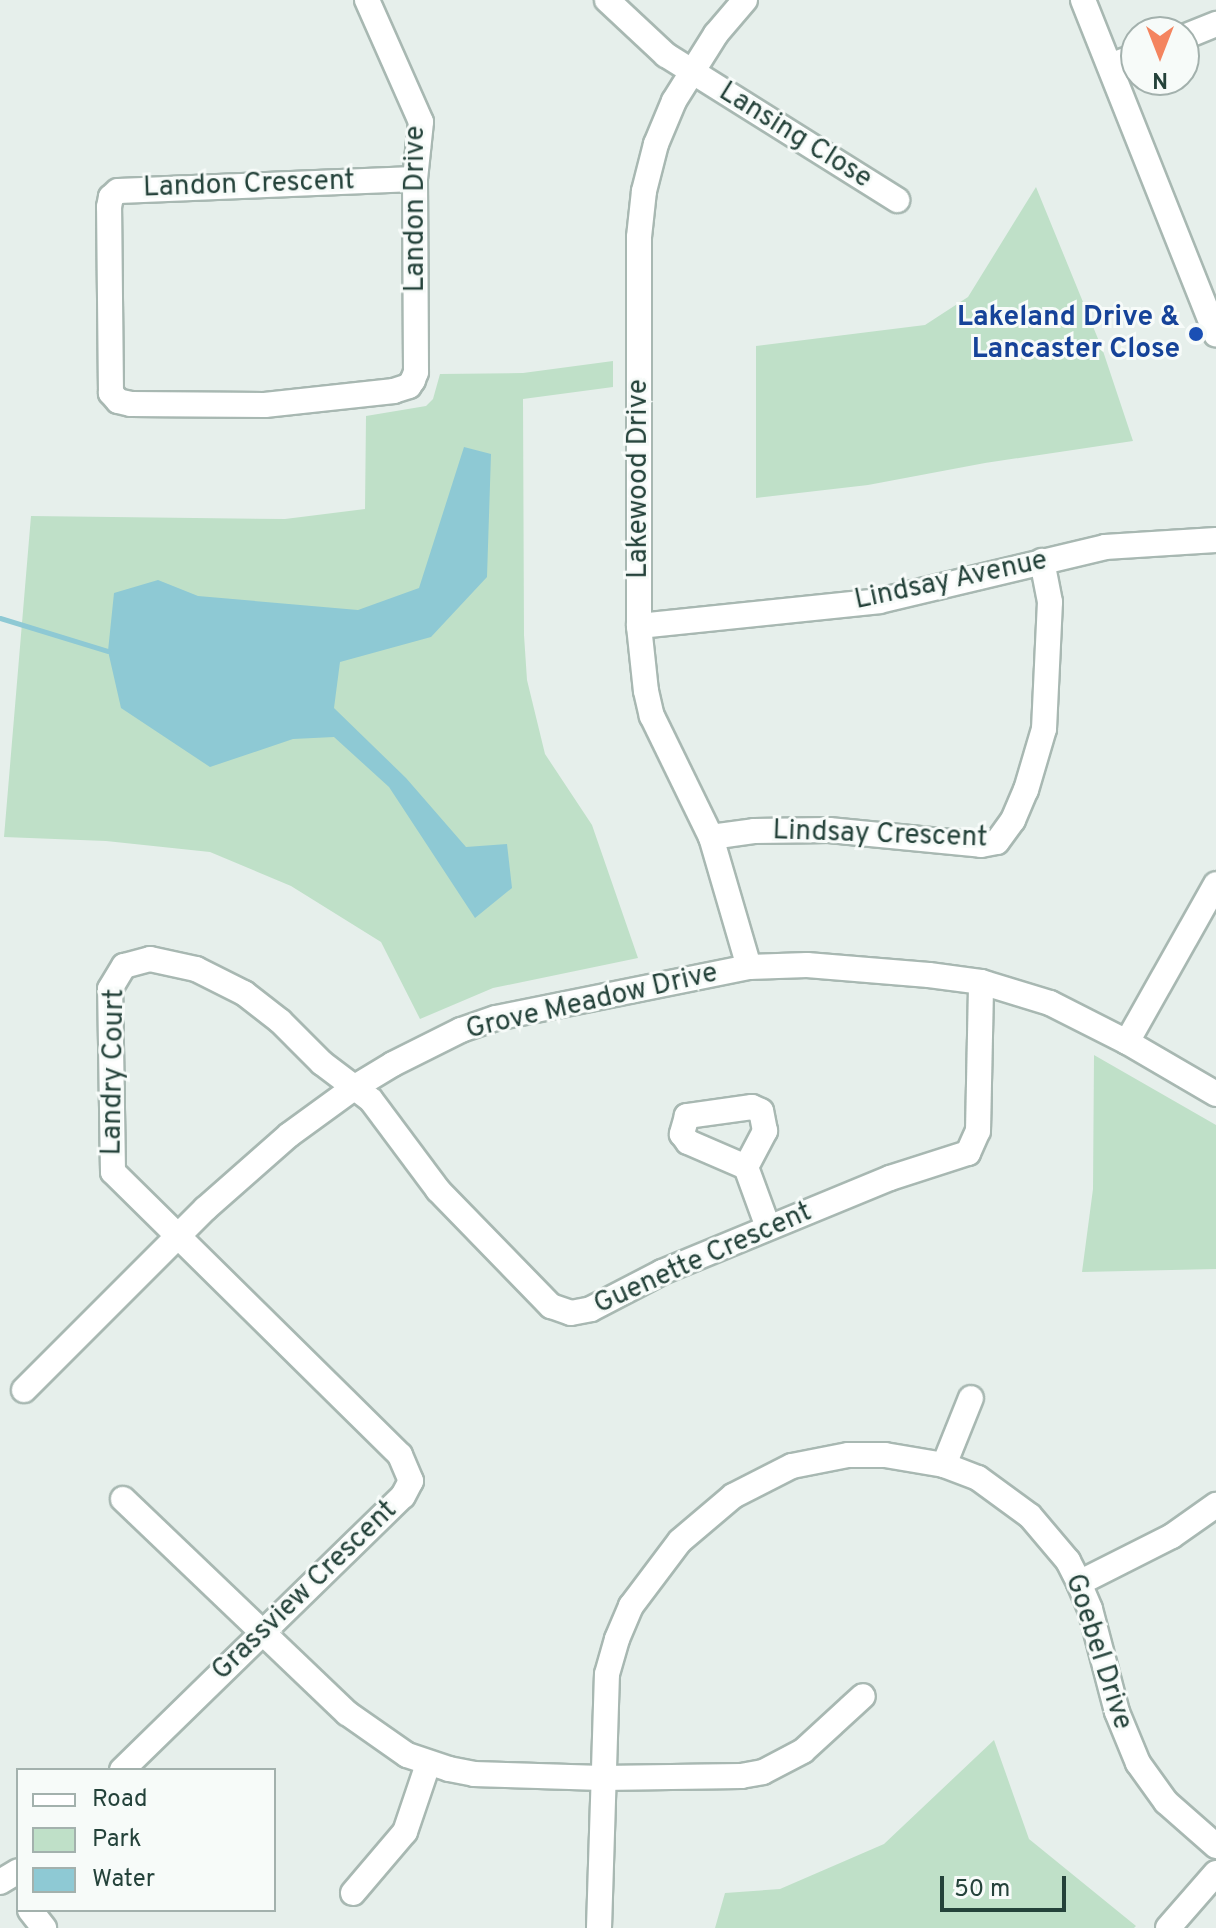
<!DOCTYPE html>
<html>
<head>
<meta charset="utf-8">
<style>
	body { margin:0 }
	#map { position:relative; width:1216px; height:1928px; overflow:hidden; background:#e6efeb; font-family:Overpass,sans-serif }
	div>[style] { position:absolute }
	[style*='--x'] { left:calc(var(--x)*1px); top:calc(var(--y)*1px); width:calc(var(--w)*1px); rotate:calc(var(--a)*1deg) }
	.green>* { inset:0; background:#bfe0c8 }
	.water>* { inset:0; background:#8ec9d4 }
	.stream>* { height:5px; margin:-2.5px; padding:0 2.5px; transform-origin:2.5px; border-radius:2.5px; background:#8ec9d4 }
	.roads { filter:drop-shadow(2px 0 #a8b8b2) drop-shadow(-2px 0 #a8b8b2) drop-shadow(0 2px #a8b8b2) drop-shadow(0 -2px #a8b8b2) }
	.minor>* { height:24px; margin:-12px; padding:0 12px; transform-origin:12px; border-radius:12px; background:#fff }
	.dots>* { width:22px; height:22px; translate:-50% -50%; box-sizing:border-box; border:4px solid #f7fbf9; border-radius:50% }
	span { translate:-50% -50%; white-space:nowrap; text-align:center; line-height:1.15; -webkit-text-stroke:6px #f7fbf9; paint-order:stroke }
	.street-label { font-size:28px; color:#24423a }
	.transit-label { font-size:28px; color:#164399; font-weight:700 }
	.right { translate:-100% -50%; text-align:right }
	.legend { position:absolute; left:16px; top:1768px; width:260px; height:144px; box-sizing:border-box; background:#f7fbf9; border:2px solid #a3b1ad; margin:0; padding:10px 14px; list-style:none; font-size:24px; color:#24423a }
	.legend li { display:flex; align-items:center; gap:16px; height:40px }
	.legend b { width:40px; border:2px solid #a3b1ad }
	.north { position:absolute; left:1120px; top:16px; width:80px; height:80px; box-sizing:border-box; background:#f7fbf9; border:2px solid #a3b1ad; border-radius:50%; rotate:180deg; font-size:22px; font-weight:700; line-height:32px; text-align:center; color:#24423a }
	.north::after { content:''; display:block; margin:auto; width:28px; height:36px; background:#f4845f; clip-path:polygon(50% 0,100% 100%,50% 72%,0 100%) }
	.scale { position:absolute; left:940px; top:1876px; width:126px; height:36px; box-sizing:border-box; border:4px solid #24423a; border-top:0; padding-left:10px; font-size:24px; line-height:28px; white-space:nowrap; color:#24423a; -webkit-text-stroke:6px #f7fbf9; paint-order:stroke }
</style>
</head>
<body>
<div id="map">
	<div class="green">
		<i style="clip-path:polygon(1036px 187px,1103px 351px,1133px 441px,985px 463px,868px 485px,756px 498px,756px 346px,925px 325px,968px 297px)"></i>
		<i style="clip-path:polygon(613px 361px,613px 387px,523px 399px,524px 635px,527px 680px,545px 754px,592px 825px,638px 958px,493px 988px,420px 1019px,381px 942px,291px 886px,210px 852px,106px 841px,4px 837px,31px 516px,285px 519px,365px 509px,366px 416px,426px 406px,433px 399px,440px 374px,523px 373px)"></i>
		<i style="clip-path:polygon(1094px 1055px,1216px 1125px,1216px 1269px,1082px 1272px,1093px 1189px)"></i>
		<i style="clip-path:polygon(994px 1740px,1029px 1839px,1136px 1926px,1134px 1928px,715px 1928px,725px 1893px,780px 1889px,884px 1844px)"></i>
	</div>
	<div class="water">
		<i style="clip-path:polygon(464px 447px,491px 454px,487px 577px,431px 637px,340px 662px,334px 708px,406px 778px,466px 847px,507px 844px,512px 888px,475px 918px,389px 787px,334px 737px,293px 739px,210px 767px,121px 708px,108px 651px,114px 593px,158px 580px,198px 596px,358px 610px,419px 588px)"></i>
	</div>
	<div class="stream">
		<i style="--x:0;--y:618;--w:113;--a:17"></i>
	</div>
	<div class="roads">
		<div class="minor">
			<i style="--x:367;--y:0;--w:133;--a:66.1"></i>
			<i style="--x:421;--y:122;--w:57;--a:96"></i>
			<i style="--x:415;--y:179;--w:193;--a:89.7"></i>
			<i style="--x:416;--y:372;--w:9;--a:111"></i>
			<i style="--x:413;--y:380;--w:7;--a:124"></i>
			<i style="--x:409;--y:386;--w:16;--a:162"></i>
			<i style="--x:394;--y:391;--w:130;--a:173.8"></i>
			<i style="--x:265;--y:405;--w:134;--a:-179.6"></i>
			<i style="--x:131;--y:404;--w:13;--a:-167"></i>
			<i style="--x:118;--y:401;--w:11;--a:-131"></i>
			<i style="--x:111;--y:393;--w:186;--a:-90.6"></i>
			<i style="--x:109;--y:207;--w:10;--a:-79"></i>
			<i style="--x:111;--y:197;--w:9;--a:-41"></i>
			<i style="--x:118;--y:191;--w:297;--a:-2.3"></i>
			<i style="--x:607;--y:0;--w:81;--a:43"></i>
			<i style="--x:666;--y:55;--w:273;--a:32.1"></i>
			<i style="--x:745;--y:0;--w:45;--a:130.5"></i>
			<i style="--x:716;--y:34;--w:79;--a:122.1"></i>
			<i style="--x:674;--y:101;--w:47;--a:112.7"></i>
			<i style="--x:656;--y:144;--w:49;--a:104.3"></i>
			<i style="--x:644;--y:191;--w:46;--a:96.2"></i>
			<i style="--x:639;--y:237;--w:389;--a:90"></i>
			<i style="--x:639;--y:626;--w:65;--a:83.9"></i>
			<i style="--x:646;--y:691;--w:26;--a:77"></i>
			<i style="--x:652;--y:716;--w:135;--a:64"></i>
			<i style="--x:711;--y:837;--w:135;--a:73.7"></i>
			<i style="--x:1083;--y:0;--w:360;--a:68.3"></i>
			<i style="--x:1184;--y:37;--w:35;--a:-22"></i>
			<i style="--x:1110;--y:66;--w:28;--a:-21"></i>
			<i style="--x:639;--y:626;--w:241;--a:-5.9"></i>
			<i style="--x:879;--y:601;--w:232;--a:-13.4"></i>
			<i style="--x:1105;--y:547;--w:111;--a:-3.6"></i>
			<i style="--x:711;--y:837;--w:43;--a:-7.9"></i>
			<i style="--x:754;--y:831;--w:75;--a:-0.8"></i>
			<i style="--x:829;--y:830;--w:153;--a:5.6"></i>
			<i style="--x:981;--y:845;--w:16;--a:-11"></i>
			<i style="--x:997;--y:842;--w:27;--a:-54"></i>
			<i style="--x:1013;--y:820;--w:33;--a:-67"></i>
			<i style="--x:1026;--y:790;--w:64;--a:-73.6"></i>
			<i style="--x:1044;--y:729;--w:127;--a:-87.3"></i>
			<i style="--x:1050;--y:602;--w:42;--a:-101"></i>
			<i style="--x:1127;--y:1042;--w:181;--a:-60.6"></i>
			<i style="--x:746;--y:1167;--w:41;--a:-62.2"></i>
			<i style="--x:765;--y:1131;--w:20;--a:-101"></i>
			<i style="--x:761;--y:1111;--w:10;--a:-156"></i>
			<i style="--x:752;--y:1107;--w:66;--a:172.1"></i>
			<i style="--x:687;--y:1116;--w:19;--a:106"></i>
			<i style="--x:682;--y:1134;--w:10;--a:53"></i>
			<i style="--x:688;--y:1142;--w:63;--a:23.3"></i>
			<i style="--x:746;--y:1167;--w:64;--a:69.9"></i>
			<i style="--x:24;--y:1390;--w:256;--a:-45"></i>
			<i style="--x:205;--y:1209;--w:112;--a:-41.4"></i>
			<i style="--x:289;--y:1135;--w:82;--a:-36"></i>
			<i style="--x:355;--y:1087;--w:44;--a:-31.2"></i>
			<i style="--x:393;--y:1064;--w:76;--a:-26.6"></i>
			<i style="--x:461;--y:1030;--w:37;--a:-19"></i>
			<i style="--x:496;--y:1018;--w:258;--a:-11.4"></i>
			<i style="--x:749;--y:967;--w:58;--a:-2"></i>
			<i style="--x:807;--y:965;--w:122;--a:4.7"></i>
			<i style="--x:929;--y:975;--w:52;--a:7.7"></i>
			<i style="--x:981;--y:982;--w:72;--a:16.9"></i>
			<i style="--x:1050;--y:1003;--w:86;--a:26.9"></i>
			<i style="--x:1127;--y:1042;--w:103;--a:30.3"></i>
			<i style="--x:944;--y:1465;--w:72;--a:-68.1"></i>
			<i style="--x:123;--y:1499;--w:310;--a:43.7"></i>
			<i style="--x:347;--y:1713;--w:73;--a:35"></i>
			<i style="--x:407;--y:1755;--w:44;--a:18.4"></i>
			<i style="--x:449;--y:1769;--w:25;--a:11"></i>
			<i style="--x:474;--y:1774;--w:128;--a:1.8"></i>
			<i style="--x:602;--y:1778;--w:139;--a:-0.8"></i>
			<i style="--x:741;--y:1776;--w:22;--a:-10"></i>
			<i style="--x:763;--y:1772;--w:45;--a:-27.7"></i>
			<i style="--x:803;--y:1751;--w:81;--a:-42.5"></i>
			<i style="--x:1079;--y:1583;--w:104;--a:-26.8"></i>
			<i style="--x:1172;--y:1536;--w:54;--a:-35.2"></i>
			<i style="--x:122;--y:1770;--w:392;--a:-44.3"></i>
			<i style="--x:403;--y:1496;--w:17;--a:-62"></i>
			<i style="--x:411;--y:1481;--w:28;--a:-113"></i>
			<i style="--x:400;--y:1455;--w:403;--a:-135.4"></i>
			<i style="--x:113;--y:1172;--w:183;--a:-90.9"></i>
			<i style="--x:110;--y:989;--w:27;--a:-59"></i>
			<i style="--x:124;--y:966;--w:27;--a:-15"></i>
			<i style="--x:150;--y:959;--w:47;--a:12.3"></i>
			<i style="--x:196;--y:969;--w:54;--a:26.6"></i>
			<i style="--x:244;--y:993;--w:46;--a:37.9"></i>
			<i style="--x:280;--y:1021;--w:59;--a:45"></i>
			<i style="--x:322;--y:1063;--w:61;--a:37.1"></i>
			<i style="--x:371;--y:1100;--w:112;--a:53.3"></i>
			<i style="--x:438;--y:1190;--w:162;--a:45.8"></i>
			<i style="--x:551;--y:1306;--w:21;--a:19"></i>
			<i style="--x:571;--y:1313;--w:20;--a:-11"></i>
			<i style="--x:591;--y:1309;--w:80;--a:-27.5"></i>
			<i style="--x:662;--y:1272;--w:247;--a:-22.4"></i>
			<i style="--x:890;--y:1178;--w:82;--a:-17.8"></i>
			<i style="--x:968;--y:1153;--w:24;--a:-66"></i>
			<i style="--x:978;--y:1131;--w:149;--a:-88.8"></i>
			<i style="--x:0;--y:1882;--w:21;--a:-31"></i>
			<i style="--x:353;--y:1893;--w:80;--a:-49.6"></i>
			<i style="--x:405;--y:1832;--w:72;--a:-71.3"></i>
			<i style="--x:30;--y:1910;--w:23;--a:52"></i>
			<i style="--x:599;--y:1928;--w:254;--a:-88.2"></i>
			<i style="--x:607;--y:1674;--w:36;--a:-74"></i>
			<i style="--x:617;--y:1639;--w:36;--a:-67"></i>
			<i style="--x:631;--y:1606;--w:81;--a:-53"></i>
			<i style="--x:680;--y:1541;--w:70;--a:-40.3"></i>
			<i style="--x:733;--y:1496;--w:66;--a:-27"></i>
			<i style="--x:792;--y:1466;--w:57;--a:-11.1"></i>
			<i style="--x:848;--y:1455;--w:37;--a:0"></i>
			<i style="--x:885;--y:1455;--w:60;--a:9.6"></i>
			<i style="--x:944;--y:1465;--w:36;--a:21"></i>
			<i style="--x:978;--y:1478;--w:64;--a:36.2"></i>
			<i style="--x:1030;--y:1516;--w:59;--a:49.8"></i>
			<i style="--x:1068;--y:1561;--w:25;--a:63"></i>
			<i style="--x:1079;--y:1583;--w:28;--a:67"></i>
			<i style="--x:1090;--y:1609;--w:106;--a:75.3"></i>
			<i style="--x:1117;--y:1712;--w:55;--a:67.6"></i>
			<i style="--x:1138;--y:1763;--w:48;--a:54.3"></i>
			<i style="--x:1166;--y:1802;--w:67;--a:41.3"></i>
			<i style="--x:1168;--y:1928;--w:73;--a:-48.9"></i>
		</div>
	</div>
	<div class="dots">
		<i style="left:1196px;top:334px;background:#1a4fb4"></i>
	</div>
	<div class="street-label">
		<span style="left:795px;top:136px;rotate:32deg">Lansing Close</span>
		<span style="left:249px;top:185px;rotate:-2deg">Landon Crescent</span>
		<span style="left:416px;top:209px;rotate:-90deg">Landon Drive</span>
		<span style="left:639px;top:479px;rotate:-90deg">Lakewood Drive</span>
		<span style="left:951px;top:581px;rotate:-12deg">Lindsay Avenue</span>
		<span style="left:880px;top:835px;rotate:2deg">Lindsay Crescent</span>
		<span style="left:592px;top:1002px;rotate:-13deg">Grove Meadow Drive</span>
		<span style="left:114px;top:1072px;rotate:-89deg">Landry Court</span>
		<span style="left:703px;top:1259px;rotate:-24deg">Guenette Crescent</span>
		<span style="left:305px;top:1591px;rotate:-44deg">Grassview Crescent</span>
		<span style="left:1098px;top:1652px;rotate:72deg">Goebel Drive</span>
	</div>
	<div class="transit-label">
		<span class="right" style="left:1180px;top:334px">Lakeland Drive &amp;<br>Lancaster Close</span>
	</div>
	<ul class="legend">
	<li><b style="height:10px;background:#fff"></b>Road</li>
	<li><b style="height:22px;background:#bfe0c8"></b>Park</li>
	<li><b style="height:22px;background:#8ec9d4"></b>Water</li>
	</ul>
	<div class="north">N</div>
	<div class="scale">50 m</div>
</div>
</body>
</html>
